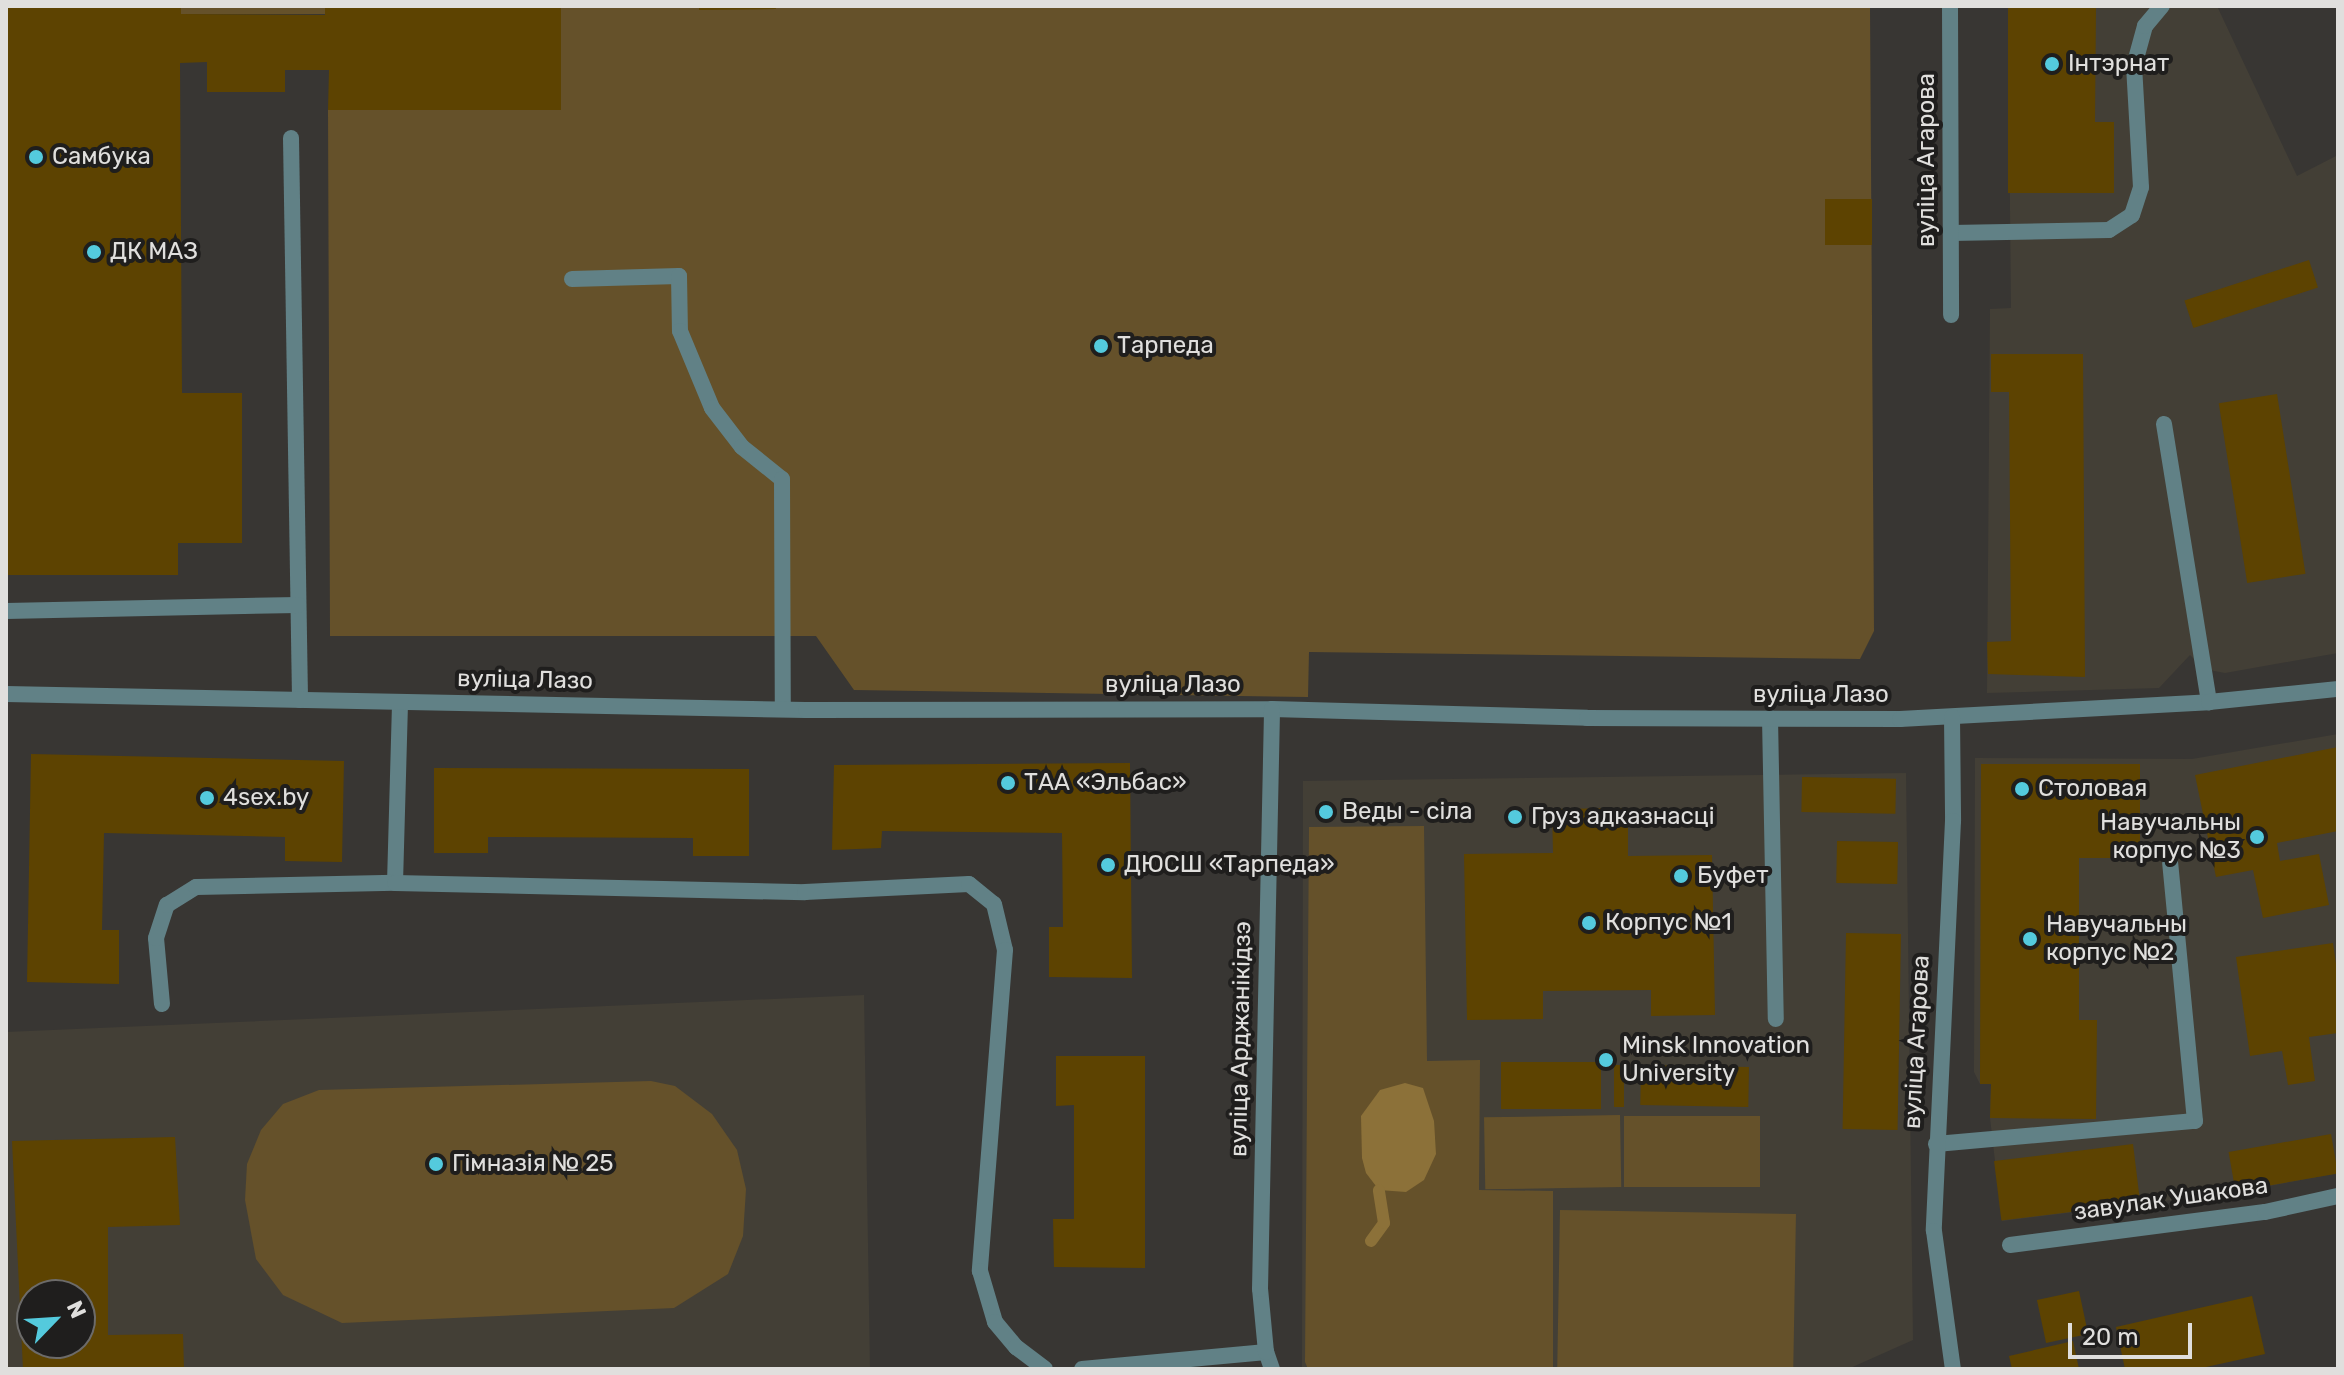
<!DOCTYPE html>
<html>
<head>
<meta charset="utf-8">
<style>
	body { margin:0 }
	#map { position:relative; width:2344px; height:1375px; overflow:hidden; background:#383633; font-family:Rubik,sans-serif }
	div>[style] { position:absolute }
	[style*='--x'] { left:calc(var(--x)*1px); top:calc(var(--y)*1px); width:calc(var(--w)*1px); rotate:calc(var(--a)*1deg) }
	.built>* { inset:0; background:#433f36 }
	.green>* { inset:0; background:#65512a; transform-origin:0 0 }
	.water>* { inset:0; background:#8c7139 }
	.stream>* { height:12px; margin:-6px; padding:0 6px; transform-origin:6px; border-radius:6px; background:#8c7139 }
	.building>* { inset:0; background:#5d4301; transform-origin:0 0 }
	.lane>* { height:16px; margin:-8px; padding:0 8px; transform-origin:8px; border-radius:8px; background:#618186 }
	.street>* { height:16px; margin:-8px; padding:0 8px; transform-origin:8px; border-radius:8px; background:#618186 }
	.dots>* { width:22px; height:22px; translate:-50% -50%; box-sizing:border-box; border:4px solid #1f1e1d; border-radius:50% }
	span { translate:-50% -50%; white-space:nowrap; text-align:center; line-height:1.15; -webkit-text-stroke:8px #1f1e1d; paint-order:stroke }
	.poi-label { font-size:24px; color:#e0dfdd }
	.left { translate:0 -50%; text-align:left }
	.right { translate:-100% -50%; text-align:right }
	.street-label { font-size:24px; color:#e0dfdd }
	.frame { position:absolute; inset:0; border:8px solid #e0dfdd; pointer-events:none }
	.north { position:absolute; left:16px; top:1279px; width:80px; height:80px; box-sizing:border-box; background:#1f1e1d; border:2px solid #6c6b6a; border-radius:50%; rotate:65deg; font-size:22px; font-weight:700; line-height:32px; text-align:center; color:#e0dfdd }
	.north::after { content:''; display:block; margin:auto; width:28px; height:36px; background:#54cadd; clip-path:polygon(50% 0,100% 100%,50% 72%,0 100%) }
	.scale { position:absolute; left:2068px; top:1323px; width:124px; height:36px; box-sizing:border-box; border:4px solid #e0dfdd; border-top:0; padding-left:10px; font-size:24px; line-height:28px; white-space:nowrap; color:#e0dfdd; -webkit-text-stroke:6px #1f1e1d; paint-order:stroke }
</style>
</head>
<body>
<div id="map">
	<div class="built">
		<i style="clip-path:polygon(2008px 6px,2217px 6px,2297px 176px,2338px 155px,2338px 653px,2225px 673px,2204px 669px,2190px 655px,2159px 688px,1987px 693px,1990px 309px,2011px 308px)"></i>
		<i style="clip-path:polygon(2338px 734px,2338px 1173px,2237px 1192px,2002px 1221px,1990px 1118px,1991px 1084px,1980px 1084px,1974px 1072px,1975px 758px,2192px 759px)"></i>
		<i style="clip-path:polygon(1906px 773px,1913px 1340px,1848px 1369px,1302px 1369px,1303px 781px)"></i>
		<i style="clip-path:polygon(evenodd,864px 995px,870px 1369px,6px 1369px,6px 1032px,864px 995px,32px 1295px,80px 1295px,80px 1343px,32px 1343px,32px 1295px)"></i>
	</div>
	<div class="green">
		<i style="left:181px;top:6px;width:144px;height:8px"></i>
		<i style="clip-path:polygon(561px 6px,1870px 6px,1874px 631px,1860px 659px,1309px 652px,1308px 697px,854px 690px,816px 636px,330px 636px,328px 110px,561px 110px)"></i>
		<i style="clip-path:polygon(1424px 826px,1427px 1061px,1480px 1060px,1479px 1190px,1553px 1191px,1553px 1369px,1308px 1369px,1305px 1362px,1309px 827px)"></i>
		<i style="clip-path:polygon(651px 1081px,675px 1086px,712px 1114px,737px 1150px,746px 1189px,743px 1236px,728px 1274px,674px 1308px,342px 1323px,283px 1295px,256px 1259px,245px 1200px,247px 1164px,261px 1130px,283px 1104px,319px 1090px)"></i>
		<i style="left:1620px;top:1115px;width:72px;height:136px;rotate:89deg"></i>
		<i style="left:1624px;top:1116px;width:136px;height:71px"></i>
		<i style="left:1560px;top:1210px;width:236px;height:159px;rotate:1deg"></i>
	</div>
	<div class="water">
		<i style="clip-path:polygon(1405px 1083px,1423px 1088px,1434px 1121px,1436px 1154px,1424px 1180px,1406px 1192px,1379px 1190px,1366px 1173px,1362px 1158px,1361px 1116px,1380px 1090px)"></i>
	</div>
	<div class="stream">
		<i style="--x:1371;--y:1241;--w:22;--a:-54"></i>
		<i style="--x:1384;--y:1223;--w:33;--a:-99"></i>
	</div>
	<div class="building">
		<i style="clip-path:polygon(6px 6px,181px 6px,181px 14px,325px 15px,325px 6px,561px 6px,561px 110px,328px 110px,329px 70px,285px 70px,285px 92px,207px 92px,207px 62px,180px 63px,182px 393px,242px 393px,242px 543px,178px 543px,178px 575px,6px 575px)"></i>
		<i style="clip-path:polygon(699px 6px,775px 6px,776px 9px,699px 10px)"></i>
		<i style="clip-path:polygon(2008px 6px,2096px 6px,2095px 122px,2114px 122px,2114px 193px,2008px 193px)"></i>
		<i style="left:1872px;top:199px;width:46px;height:47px;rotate:90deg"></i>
		<i style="left:2309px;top:260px;width:29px;height:131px;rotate:72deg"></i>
		<i style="clip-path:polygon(1991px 354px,2083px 354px,2085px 677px,1988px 674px,1987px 642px,2011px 641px,2009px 392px,1991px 392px)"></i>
		<i style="left:2277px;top:394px;width:182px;height:59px;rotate:81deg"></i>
		<i style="clip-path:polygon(2338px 747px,2338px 831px,2277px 843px,2280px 861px,2319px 854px,2329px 905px,2263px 918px,2253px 870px,2216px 877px,2195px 775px)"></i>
		<i style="clip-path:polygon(31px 754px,344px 761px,342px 862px,285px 861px,285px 837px,104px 833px,102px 930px,119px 930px,119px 984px,27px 982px)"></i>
		<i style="clip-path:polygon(1130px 763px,1132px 978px,1049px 977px,1049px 927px,1063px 927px,1062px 833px,882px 831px,881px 848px,832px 850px,834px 765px)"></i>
		<i style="clip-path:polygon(1981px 764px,2140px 764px,2140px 858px,2079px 858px,2079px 1020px,2097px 1020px,2096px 1119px,1990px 1118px,1991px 1084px,1980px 1084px)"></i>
		<i style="clip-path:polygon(434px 768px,749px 769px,749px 856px,693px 856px,693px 838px,488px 837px,488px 853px,434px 853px)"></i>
		<i style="left:1802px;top:777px;width:94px;height:35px;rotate:1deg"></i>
		<i style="clip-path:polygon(1628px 808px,1628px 856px,1712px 855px,1715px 1015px,1651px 1016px,1651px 990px,1543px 991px,1543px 1019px,1467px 1020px,1464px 854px,1553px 853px,1552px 809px)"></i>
		<i style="left:1837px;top:841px;width:61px;height:42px;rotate:1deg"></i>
		<i style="left:1846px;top:933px;width:55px;height:196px;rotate:1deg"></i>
		<i style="clip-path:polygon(2333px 943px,2338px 978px,2338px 1033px,2309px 1037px,2315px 1081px,2288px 1085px,2282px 1051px,2250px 1056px,2236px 957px)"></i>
		<i style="clip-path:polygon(1056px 1056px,1145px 1056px,1145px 1268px,1054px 1267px,1053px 1219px,1074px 1219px,1074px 1105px,1056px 1106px)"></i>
		<i style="left:1601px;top:1062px;width:47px;height:100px;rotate:90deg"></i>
		<i style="left:1614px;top:1065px;width:10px;height:42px"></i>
		<i style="left:1641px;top:1065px;width:108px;height:40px;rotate:1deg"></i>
		<i style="left:2331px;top:1134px;width:40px;height:104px;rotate:80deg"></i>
		<i style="clip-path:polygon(evenodd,175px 1137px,180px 1225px,108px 1227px,108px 1335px,183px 1334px,184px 1369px,23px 1369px,12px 1141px,175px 1137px,32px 1295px,80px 1295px,80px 1343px,32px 1343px,32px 1295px)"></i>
		<i style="left:2133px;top:1144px;width:60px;height:140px;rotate:83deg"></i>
		<i style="left:2079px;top:1291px;width:44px;height:43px;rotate:78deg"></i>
		<i style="clip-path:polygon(2252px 1296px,2265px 1354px,2197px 1369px,2125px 1369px,2116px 1327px)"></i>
		<i style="clip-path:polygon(2073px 1341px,2079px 1369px,2012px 1369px,2009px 1356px)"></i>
	</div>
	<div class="lane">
		<i style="--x:291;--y:138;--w:562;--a:89.08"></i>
		<i style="--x:1951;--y:233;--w:158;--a:-1.1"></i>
		<i style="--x:2109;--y:230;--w:27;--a:-33"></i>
		<i style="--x:2132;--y:215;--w:29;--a:-72"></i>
		<i style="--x:2141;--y:187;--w:121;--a:-93.3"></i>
		<i style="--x:2134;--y:66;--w:41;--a:-74.6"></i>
		<i style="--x:2145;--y:26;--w:26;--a:-50"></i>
		<i style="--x:572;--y:279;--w:107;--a:-1.6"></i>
		<i style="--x:679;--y:276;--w:55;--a:89"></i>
		<i style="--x:680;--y:331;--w:83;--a:67.4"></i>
		<i style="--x:712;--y:408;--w:49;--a:52.4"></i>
		<i style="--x:742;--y:447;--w:51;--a:38.7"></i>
		<i style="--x:782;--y:479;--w:230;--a:89.8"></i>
		<i style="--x:2164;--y:424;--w:282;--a:80.8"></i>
		<i style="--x:6;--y:611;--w:292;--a:-1.2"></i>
		<i style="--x:1770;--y:718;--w:301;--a:88.9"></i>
		<i style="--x:395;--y:883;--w:181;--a:-88.4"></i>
		<i style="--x:162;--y:1004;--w:66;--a:-95.2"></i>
		<i style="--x:156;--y:938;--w:35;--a:-72"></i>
		<i style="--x:167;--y:905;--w:34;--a:-32"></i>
		<i style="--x:196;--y:887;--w:199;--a:-1.2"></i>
		<i style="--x:395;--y:883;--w:410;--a:1.3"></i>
		<i style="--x:805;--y:892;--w:164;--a:-2.8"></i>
		<i style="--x:969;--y:884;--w:32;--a:39"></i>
		<i style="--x:994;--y:904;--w:47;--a:76.6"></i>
		<i style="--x:1005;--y:950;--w:322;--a:94.5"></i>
		<i style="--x:980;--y:1271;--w:53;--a:73.6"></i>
		<i style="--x:995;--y:1322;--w:33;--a:50"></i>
		<i style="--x:1016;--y:1347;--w:36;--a:37"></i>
		<i style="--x:1936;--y:1144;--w:260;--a:-5.1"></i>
		<i style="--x:2195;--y:1121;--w:259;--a:-95.5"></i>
		<i style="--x:1082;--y:1369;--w:185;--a:-5.3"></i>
	</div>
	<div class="street">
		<i style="--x:1950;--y:6;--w:309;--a:89.8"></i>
		<i style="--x:6;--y:694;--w:800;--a:1.15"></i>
		<i style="--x:806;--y:710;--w:466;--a:-0.1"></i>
		<i style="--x:1272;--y:709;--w:315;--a:1.6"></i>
		<i style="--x:1587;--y:718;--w:313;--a:0.2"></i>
		<i style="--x:1900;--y:719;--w:309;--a:-3.1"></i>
		<i style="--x:2209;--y:702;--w:130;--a:-5.8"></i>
		<i style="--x:1952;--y:717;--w:104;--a:89.4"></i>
		<i style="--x:1953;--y:821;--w:410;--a:92.7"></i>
		<i style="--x:1934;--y:1231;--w:139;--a:82.2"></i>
		<i style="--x:2010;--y:1245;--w:257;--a:-7.4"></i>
		<i style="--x:2265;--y:1212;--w:75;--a:-12.4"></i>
		<i style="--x:1272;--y:1369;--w:18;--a:-109"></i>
		<i style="--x:1266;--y:1352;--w:63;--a:-95.4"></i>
		<i style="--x:1260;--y:1289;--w:580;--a:-88.81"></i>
	</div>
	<div class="dots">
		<i style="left:2052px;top:64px;background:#54cadd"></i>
		<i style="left:36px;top:157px;background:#54cadd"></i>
		<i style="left:94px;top:252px;background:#54cadd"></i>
		<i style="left:1101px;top:346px;background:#54cadd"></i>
		<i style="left:1008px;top:783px;background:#54cadd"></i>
		<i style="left:2022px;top:789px;background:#54cadd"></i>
		<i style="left:207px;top:798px;background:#54cadd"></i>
		<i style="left:1326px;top:812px;background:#54cadd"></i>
		<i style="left:1515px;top:817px;background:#54cadd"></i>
		<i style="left:2257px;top:837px;background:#54cadd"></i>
		<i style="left:1108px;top:865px;background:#54cadd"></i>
		<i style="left:1681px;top:876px;background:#54cadd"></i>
		<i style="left:1589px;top:923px;background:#54cadd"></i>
		<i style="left:2030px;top:939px;background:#54cadd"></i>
		<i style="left:1606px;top:1060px;background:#54cadd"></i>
		<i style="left:436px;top:1164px;background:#54cadd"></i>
	</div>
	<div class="poi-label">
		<span class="left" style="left:2068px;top:64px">Інтэрнат</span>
		<span class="left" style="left:52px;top:157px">Самбука</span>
		<span class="left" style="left:110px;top:252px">ДК МАЗ</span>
		<span class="left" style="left:1117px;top:346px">Тарпеда</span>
		<span class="left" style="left:1024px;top:783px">ТАА «Эльбас»</span>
		<span class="left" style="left:2038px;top:789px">Столовая</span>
		<span class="left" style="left:223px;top:798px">4sex.by</span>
		<span class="left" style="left:1342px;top:812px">Веды - сіла</span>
		<span class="left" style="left:1531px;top:817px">Груз адказнасці</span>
		<span class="right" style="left:2241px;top:837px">Навучальны<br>корпус №3</span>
		<span class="left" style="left:1124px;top:865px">ДЮСШ «Тарпеда»</span>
		<span class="left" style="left:1697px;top:876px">Буфет</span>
		<span class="left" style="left:1605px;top:923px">Корпус №1</span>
		<span class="left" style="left:2046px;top:939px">Навучальны<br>корпус №2</span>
		<span class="left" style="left:1622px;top:1060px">Minsk Innovation<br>University</span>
		<span class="left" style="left:452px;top:1164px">Гімназія № 25</span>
	</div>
	<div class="street-label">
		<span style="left:1927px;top:160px;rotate:-90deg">вуліца Агарова</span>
		<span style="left:525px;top:680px;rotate:1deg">вуліца Лазо</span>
		<span style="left:1173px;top:685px">вуліца Лазо</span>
		<span style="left:1821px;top:695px">вуліца Лазо</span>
		<span style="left:1241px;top:1039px;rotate:-89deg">вуліца Арджанікідзэ</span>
		<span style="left:1917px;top:1042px;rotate:-87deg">вуліца Агарова</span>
		<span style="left:2171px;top:1199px;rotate:-8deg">завулак Ушакова</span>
	</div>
	<div class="frame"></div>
	<div class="north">N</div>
	<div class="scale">20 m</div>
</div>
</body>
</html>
